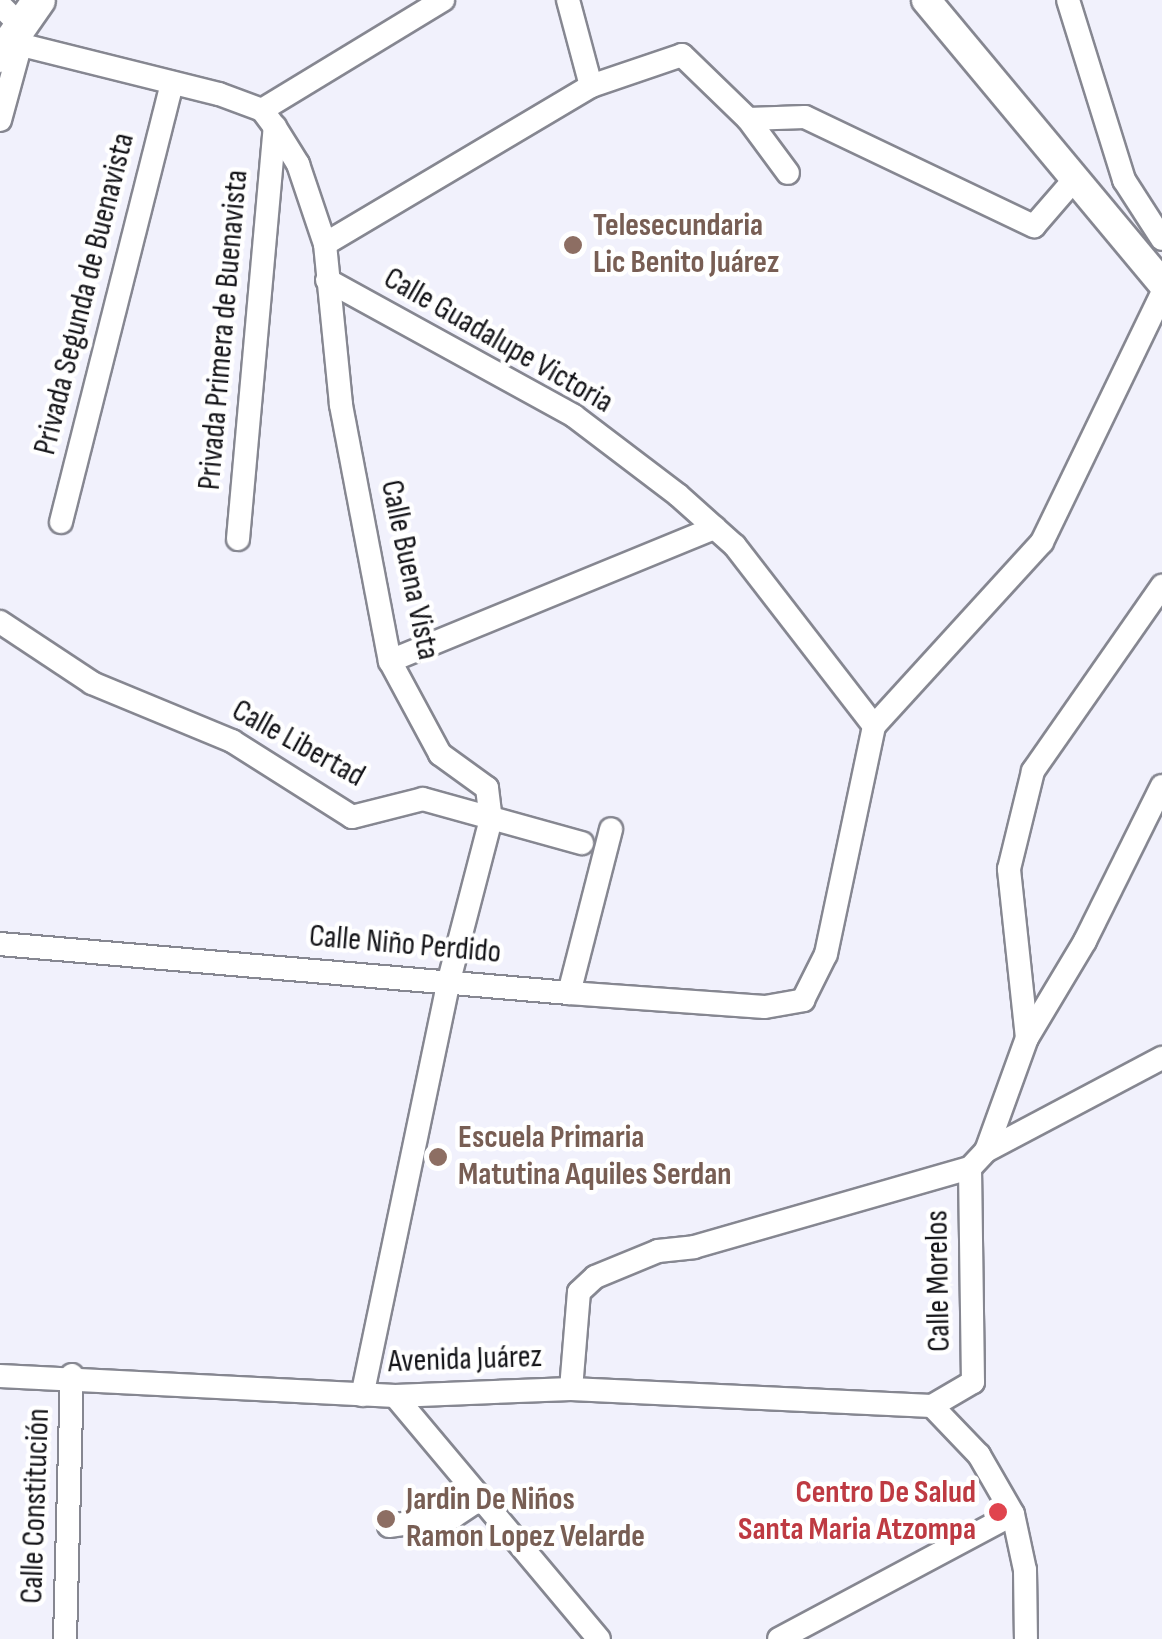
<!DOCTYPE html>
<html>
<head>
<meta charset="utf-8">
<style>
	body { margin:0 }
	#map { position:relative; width:1162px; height:1639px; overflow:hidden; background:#f1f1fc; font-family:"Sofia Sans Condensed",sans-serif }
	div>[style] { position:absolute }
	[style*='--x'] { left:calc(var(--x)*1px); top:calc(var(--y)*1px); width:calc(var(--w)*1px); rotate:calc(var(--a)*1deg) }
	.roads { filter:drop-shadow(2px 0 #868791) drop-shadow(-2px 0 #868791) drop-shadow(0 2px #868791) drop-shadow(0 -2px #868791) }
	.minor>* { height:22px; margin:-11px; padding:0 11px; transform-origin:11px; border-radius:11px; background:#fff }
	.tertiary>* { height:28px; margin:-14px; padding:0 14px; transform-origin:14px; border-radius:14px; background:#fff }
	.secondary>* { height:32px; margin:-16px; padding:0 16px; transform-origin:16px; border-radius:16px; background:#fff }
	.dots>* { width:28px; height:28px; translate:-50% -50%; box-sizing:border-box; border:5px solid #fff; border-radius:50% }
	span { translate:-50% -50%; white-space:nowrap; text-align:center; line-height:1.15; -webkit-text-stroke:9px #fff; paint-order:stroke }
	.education-label { font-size:32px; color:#785e54; font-weight:700 }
	.left { translate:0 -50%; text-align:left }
	.street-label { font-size:32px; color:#141418 }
	.health-label { font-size:32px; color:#be3a42; font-weight:700 }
	.right { translate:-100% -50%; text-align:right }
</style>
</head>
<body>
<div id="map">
	<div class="roads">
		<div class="minor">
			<i style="--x:568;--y:0;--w:89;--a:75"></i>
			<i style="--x:1068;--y:0;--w:189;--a:72.7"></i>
			<i style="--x:1124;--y:180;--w:70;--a:57.2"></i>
			<i style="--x:0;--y:5;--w:30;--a:45"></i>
			<i style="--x:10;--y:42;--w:215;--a:14"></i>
			<i style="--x:219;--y:94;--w:46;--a:20.4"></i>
			<i style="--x:262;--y:110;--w:21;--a:53"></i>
			<i style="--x:275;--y:127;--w:44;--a:58.1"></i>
			<i style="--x:298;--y:164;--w:84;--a:71.4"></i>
			<i style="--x:325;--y:244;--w:162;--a:84.3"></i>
			<i style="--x:341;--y:405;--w:261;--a:79.2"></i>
			<i style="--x:390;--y:661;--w:106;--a:61.7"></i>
			<i style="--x:440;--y:754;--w:58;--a:35.9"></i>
			<i style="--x:487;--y:788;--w:31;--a:83"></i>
			<i style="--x:491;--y:819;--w:166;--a:104.6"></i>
			<i style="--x:449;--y:980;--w:424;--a:101.8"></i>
			<i style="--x:262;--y:110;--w:212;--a:-31.3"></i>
			<i style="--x:748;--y:119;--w:57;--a:-2"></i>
			<i style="--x:805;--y:117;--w:254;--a:25.5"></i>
			<i style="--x:1034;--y:226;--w:60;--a:-49.1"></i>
			<i style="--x:0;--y:120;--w:76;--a:-74.7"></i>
			<i style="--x:325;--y:244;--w:309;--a:-30.7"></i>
			<i style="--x:591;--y:86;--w:96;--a:-18.8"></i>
			<i style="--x:682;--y:55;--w:92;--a:44.1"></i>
			<i style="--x:748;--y:119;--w:67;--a:53.5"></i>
			<i style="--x:327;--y:280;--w:282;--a:28.8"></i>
			<i style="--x:574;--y:416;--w:131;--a:37.2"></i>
			<i style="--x:678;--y:495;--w:76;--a:41.8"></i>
			<i style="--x:735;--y:546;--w:227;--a:52.3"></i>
			<i style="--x:61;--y:522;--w:453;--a:-75.8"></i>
			<i style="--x:238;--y:539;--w:414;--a:-84.9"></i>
			<i style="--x:0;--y:622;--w:110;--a:33.5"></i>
			<i style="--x:92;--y:683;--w:152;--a:22.5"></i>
			<i style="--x:232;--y:741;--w:142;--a:32.3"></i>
			<i style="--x:352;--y:817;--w:73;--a:-14.2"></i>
			<i style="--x:423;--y:799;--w:165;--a:15.5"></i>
			<i style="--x:390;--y:661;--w:351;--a:-22.3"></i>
			<i style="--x:0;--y:944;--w:571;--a:4.92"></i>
			<i style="--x:569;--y:993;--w:196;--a:4.1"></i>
			<i style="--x:765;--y:1007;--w:39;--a:-10"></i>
			<i style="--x:803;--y:1000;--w:51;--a:-63.4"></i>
			<i style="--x:826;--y:954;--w:233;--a:-78.1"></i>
			<i style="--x:874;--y:726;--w:249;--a:-47.6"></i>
			<i style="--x:1042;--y:542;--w:276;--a:-64.2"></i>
			<i style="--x:569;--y:993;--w:169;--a:-75.6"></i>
			<i style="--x:1027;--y:1038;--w:170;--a:-96.1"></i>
			<i style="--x:1009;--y:869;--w:101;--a:-76.2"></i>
			<i style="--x:1033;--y:771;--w:226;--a:-55.1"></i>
			<i style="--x:986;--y:1151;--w:199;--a:-27.9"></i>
			<i style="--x:970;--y:1168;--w:214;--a:89.2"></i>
			<i style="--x:973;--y:1382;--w:48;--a:149.7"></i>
			<i style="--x:932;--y:1406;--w:68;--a:46.2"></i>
			<i style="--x:979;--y:1455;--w:68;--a:60"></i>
			<i style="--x:1013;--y:1514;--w:57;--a:77.9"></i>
			<i style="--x:1025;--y:1570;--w:69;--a:89.2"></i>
			<i style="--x:0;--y:1376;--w:396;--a:2.9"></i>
			<i style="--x:395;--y:1396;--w:176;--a:-2.3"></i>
			<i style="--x:571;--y:1389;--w:361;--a:2.7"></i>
			<i style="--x:571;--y:1389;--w:97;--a:-85.3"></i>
			<i style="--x:579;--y:1292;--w:22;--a:-43"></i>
			<i style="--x:595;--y:1277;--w:68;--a:-22.4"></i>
			<i style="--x:658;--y:1251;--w:36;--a:-6"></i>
			<i style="--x:694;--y:1247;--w:287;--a:-16"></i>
			<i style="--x:970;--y:1168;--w:23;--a:-47"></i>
			<i style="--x:986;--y:1151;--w:120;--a:-70.1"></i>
			<i style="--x:1027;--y:1038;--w:113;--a:-59.1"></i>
			<i style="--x:1085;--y:941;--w:173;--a:-63.6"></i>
			<i style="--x:395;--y:1396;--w:317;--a:50"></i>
			<i style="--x:389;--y:1526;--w:65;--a:-8"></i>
			<i style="--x:453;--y:1517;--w:29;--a:-34"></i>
			<i style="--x:65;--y:1639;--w:264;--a:-88.5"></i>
			<i style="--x:779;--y:1639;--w:265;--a:-28.1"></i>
		</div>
		<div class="tertiary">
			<i style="--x:926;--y:0;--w:368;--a:50.2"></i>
		</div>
		<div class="secondary">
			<i style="--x:0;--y:56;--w:68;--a:-55.1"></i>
		</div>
	</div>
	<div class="dots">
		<i style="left:573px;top:245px;background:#8d6e63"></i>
		<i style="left:438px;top:1157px;background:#8d6e63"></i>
		<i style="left:998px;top:1512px;background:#e0444e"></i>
		<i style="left:386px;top:1519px;background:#8d6e63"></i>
	</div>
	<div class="education-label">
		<span class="left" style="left:593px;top:245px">Telesecundaria<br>Lic Benito Juárez</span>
		<span class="left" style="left:458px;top:1157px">Escuela Primaria<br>Matutina Aquiles Serdan</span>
		<span class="left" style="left:406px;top:1519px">Jardin De Niños<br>Ramon Lopez Velarde</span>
	</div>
	<div class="street-label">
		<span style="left:85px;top:294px;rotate:-76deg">Privada Segunda de Buenavista</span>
		<span style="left:224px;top:330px;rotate:-85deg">Privada Primera de Buenavista</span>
		<span style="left:498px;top:341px;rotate:30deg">Calle Guadalupe Victoria</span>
		<span style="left:409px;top:570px;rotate:78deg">Calle Buena Vista</span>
		<span style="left:298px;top:744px;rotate:29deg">Calle Libertad</span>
		<span style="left:405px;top:945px;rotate:5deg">Calle Niño Perdido</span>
		<span style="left:939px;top:1281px;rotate:-91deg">Calle Morelos</span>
		<span style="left:465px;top:1360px;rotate:-2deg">Avenida Juárez</span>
		<span style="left:36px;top:1506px;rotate:-88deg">Calle Constitución</span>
	</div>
	<div class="health-label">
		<span class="right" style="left:976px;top:1512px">Centro De Salud<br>Santa Maria Atzompa</span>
	</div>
</div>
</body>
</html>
